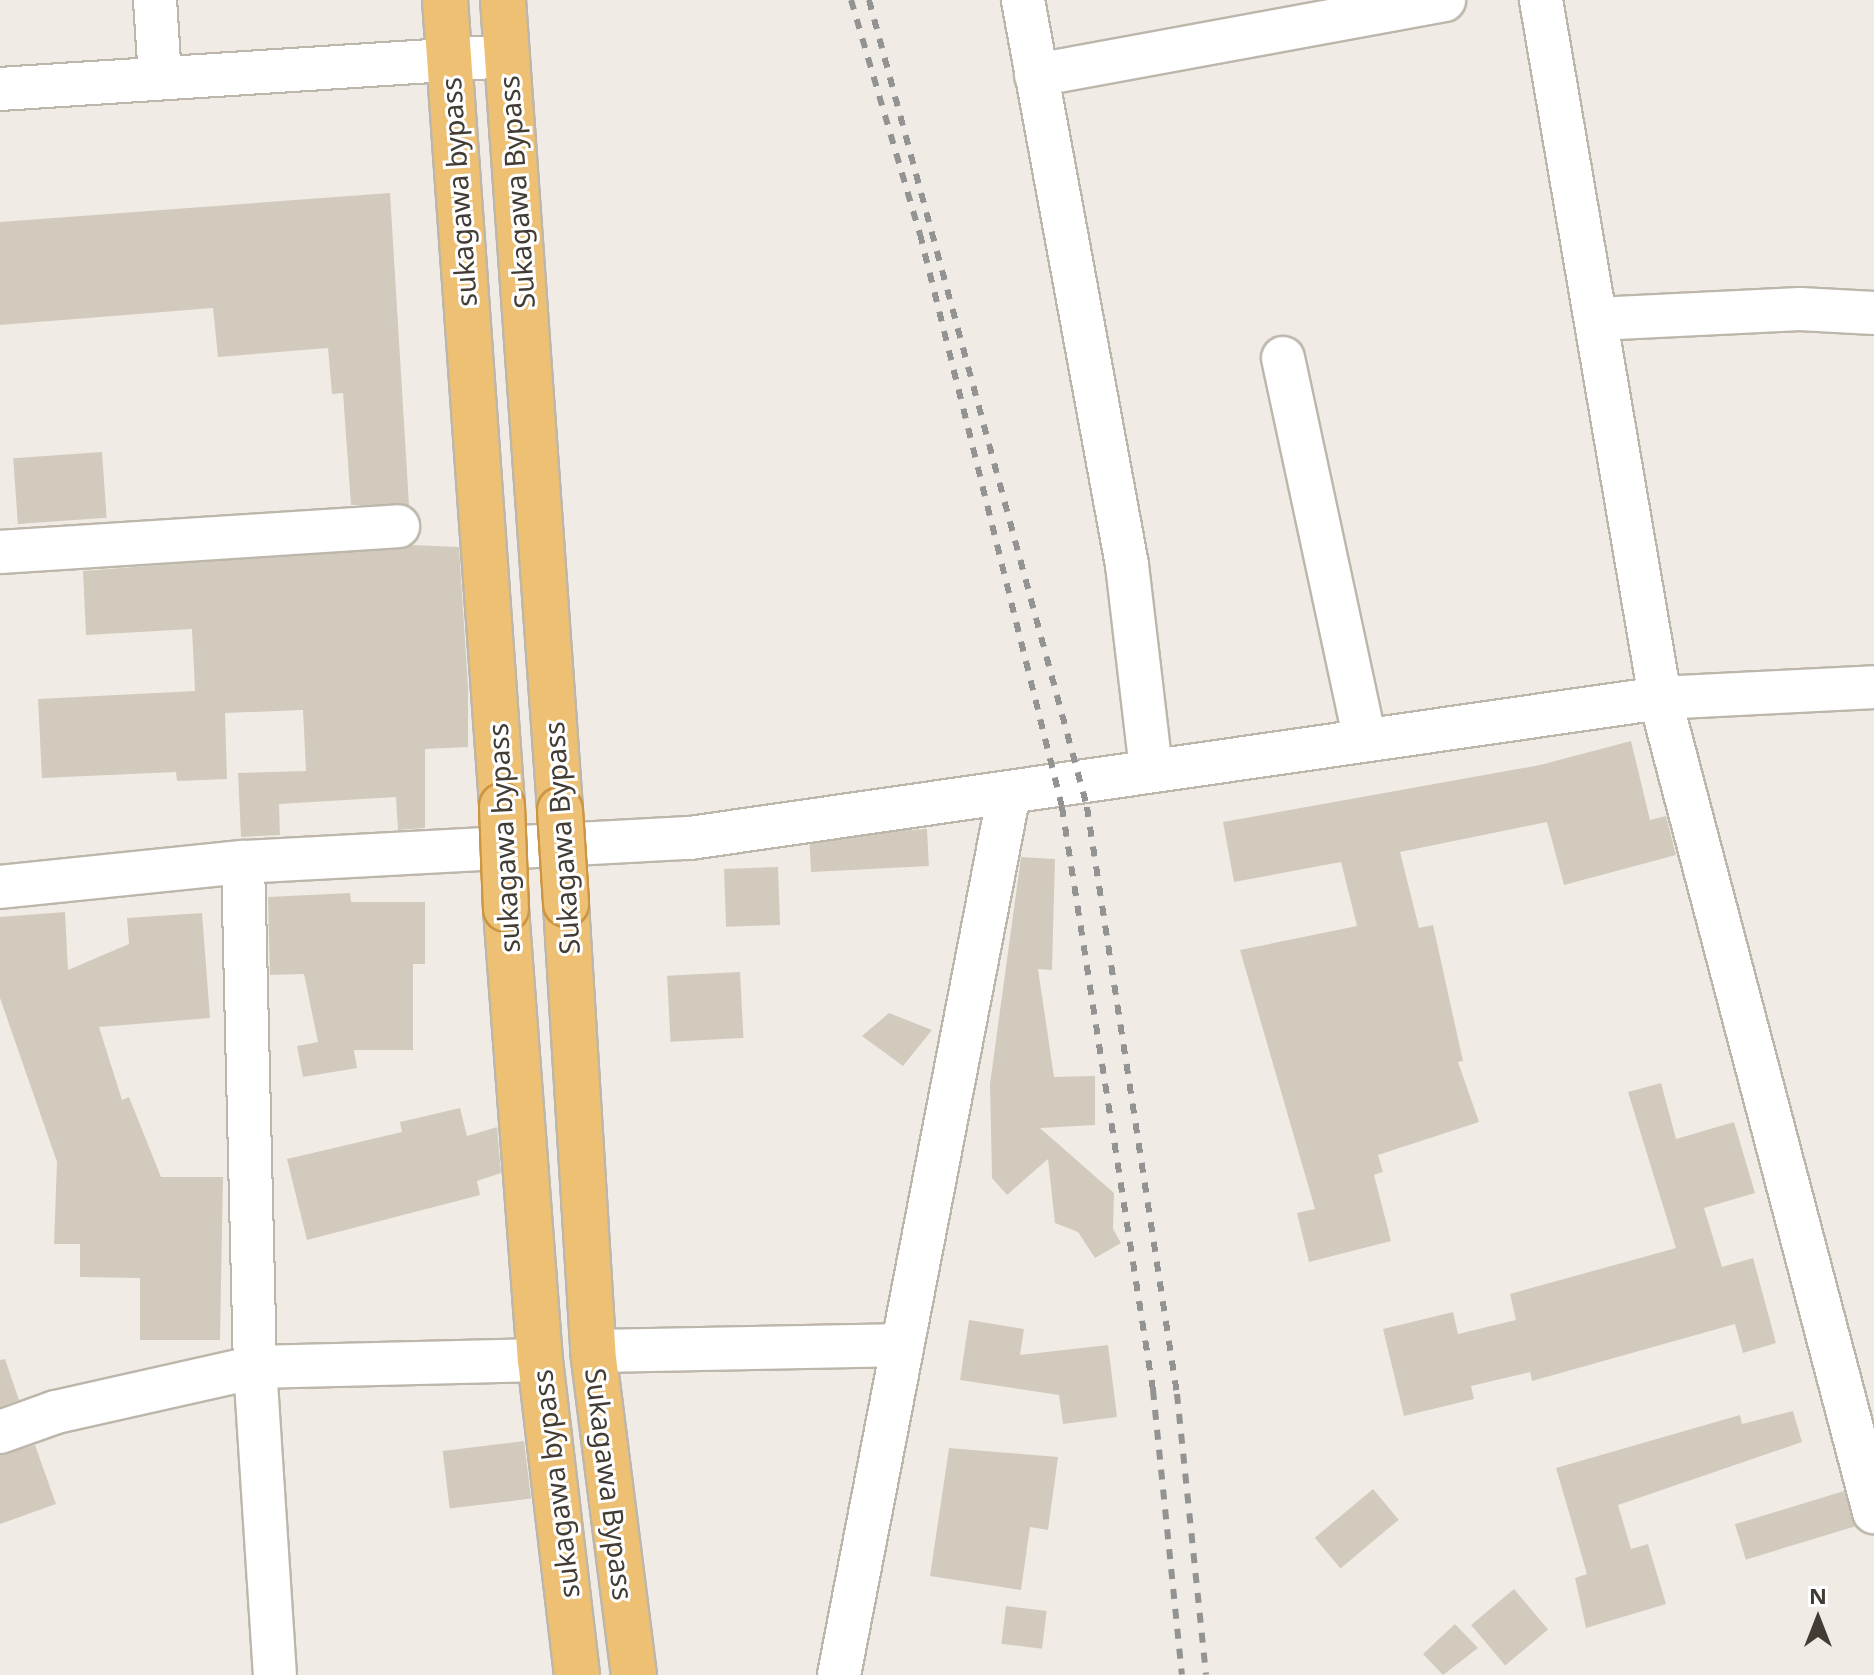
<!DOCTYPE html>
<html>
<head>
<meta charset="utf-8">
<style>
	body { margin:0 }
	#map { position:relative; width:1874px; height:1675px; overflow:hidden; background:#f0ece5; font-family:"Noto Sans",sans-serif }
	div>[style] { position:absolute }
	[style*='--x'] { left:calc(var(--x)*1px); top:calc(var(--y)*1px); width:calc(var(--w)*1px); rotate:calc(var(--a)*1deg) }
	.building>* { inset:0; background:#d3cabe; transform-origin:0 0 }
	.roads { filter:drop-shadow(2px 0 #bdb6ab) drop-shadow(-2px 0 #bdb6ab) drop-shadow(0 2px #bdb6ab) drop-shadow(0 -2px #bdb6ab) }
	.minor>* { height:42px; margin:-21px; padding:0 21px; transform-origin:21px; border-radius:21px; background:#fff }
	.highway>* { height:44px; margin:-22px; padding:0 22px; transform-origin:22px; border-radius:22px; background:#edc073 }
	.rail>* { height:6px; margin-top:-3px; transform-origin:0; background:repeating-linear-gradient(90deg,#939393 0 10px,transparent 0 20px) }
	.bridges { filter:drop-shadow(2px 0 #cb9544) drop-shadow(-2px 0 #cb9544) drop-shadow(0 2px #cb9544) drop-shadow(0 -2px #cb9544) }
	.highway-bridge>* { height:44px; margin:-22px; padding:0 22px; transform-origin:22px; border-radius:22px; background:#edc073 }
	span { translate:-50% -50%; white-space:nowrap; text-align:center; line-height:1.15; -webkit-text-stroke:6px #fff; paint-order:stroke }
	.street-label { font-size:28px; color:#423c35 }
	.north { position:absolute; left:1778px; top:1579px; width:80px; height:80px; -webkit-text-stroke:6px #fff; paint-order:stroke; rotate:0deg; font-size:22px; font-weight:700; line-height:32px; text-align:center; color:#423c35 }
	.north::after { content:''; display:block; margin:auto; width:28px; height:36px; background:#423c35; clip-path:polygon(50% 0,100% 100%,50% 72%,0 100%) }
</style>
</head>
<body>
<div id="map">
	<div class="building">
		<i style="clip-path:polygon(390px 193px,409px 505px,351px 505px,343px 393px,332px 394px,328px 348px,218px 357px,213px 308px,0 325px,0 222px)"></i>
		<i style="left:102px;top:452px;width:66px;height:89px;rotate:86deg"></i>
		<i style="clip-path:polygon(412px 545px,459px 547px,468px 687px,468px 747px,425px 749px,425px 828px,398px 830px,396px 797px,279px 804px,280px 835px,241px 837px,238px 773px,306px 771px,303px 710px,225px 713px,227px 779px,177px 781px,176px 772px,42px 778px,38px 699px,195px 691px,192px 629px,86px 635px,83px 571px)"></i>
		<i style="clip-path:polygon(1631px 741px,1650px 820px,1666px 816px,1676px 855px,1564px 885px,1547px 822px,1400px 852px,1419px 928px,1433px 925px,1463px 1061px,1458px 1062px,1479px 1122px,1378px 1155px,1383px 1172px,1374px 1175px,1391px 1241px,1309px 1262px,1297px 1213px,1315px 1209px,1240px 950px,1357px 926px,1341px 862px,1234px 882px,1223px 822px,1540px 765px)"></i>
		<i style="left:927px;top:829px;width:37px;height:118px;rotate:87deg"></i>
		<i style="clip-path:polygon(1021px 857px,1055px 859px,1052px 970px,1038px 969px,1054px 1077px,1095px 1076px,1095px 1125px,1040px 1128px,1114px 1193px,1113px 1229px,1121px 1243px,1095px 1258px,1078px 1232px,1055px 1223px,1048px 1159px,1007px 1195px,992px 1178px,990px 1084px)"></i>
		<i style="left:778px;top:867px;width:58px;height:54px;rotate:88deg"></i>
		<i style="clip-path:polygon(350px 893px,351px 902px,425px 902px,425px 964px,413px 964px,413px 1050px,354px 1050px,357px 1068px,303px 1077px,297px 1046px,318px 1042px,304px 974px,270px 975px,268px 897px)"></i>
		<i style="clip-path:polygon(65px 912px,68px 970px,129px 944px,127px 918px,202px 913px,210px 1018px,99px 1027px,122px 1100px,129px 1097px,161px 1177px,223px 1177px,220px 1340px,140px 1340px,140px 1278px,80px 1277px,80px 1244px,54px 1244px,57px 1162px,0 998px,0 917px)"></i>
		<i style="left:740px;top:972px;width:66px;height:73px;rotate:87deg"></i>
		<i style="clip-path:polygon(889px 1013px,932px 1030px,903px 1066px,862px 1036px)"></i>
		<i style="clip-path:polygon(1661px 1083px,1676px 1139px,1734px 1122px,1755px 1193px,1704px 1208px,1722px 1267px,1753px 1258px,1776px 1343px,1743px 1353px,1735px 1324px,1532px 1381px,1530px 1372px,1471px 1386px,1474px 1399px,1404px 1416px,1383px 1329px,1453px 1312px,1458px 1334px,1516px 1320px,1510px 1294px,1676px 1248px,1628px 1092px)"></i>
		<i style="clip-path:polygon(460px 1108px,467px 1136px,497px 1127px,501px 1173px,477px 1181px,480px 1195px,307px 1240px,287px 1159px,402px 1132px,400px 1122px)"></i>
		<i style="clip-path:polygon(969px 1320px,1024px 1329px,1020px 1355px,1108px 1345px,1117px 1417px,1063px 1424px,1059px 1395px,960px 1380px)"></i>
		<i style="clip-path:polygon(5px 1359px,19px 1400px,0 1407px,0 1360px)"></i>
		<i style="clip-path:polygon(1793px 1411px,1802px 1442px,1618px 1505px,1631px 1549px,1648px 1544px,1666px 1604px,1586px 1628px,1575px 1578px,1587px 1574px,1556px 1468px,1740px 1415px,1742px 1424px)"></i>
		<i style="left:524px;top:1441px;width:58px;height:82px;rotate:83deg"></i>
		<i style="clip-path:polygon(35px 1445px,56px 1504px,0 1524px,0 1455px)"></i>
		<i style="clip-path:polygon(949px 1448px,1058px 1457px,1048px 1530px,1030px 1527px,1021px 1590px,930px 1576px)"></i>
		<i style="left:1373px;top:1489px;width:40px;height:76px;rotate:50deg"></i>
		<i style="left:1844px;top:1491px;width:37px;height:114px;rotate:73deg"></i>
		<i style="left:1514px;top:1589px;width:53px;height:56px;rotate:50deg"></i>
		<i style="left:1006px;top:1606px;width:41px;height:38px;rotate:7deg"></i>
		<i style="clip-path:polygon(1455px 1624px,1478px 1648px,1443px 1675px,1423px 1654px)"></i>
	</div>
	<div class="roads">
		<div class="minor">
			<i style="--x:155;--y:0;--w:78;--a:86.3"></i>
			<i style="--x:1023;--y:0;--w:574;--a:79.57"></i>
			<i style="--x:1127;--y:565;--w:205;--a:83.3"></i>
			<i style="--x:1541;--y:0;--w:708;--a:80.32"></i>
			<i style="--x:1660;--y:698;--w:842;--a:75.27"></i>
			<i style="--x:1036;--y:75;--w:415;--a:-10.4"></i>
			<i style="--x:0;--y:89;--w:508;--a:-3.72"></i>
			<i style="--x:1596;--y:319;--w:204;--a:-2.8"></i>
			<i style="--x:1800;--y:309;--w:74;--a:3.1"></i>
			<i style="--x:1283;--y:358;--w:390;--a:77.9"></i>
			<i style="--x:0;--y:552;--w:399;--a:-3.7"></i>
			<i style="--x:243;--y:862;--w:505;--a:88.64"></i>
			<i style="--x:255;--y:1367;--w:309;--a:86.3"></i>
			<i style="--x:0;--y:887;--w:244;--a:-5.9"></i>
			<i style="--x:243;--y:862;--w:448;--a:-3.1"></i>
			<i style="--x:690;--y:838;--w:980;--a:-8.21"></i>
			<i style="--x:1660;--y:698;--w:214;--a:-2.9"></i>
			<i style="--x:593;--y:1351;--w:306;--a:-1.1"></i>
			<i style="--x:0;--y:1432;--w:59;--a:-19.7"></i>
			<i style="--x:56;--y:1412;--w:204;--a:-12.7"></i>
			<i style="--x:255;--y:1367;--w:285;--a:-1.4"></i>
			<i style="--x:839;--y:1675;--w:898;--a:-79.09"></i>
		</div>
		<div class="highway">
			<i style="--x:445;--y:0;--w:808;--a:85.95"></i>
			<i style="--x:503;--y:0;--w:812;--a:85.97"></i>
			<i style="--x:566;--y:904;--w:448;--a:86.5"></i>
			<i style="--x:593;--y:1351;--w:327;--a:82.8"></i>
			<i style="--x:506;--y:909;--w:452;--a:85.7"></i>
			<i style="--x:540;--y:1360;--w:317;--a:83.3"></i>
		</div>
	</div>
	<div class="rail">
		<i style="--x:851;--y:0;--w:244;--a:73.6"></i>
		<i style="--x:920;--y:234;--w:590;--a:76.08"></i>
		<i style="--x:1062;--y:807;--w:590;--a:81.13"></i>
		<i style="--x:1153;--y:1390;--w:286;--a:84.2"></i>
		<i style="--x:869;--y:0;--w:836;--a:74.88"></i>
		<i style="--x:1087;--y:807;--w:594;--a:81.28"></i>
		<i style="--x:1177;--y:1394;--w:282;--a:84.1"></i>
	</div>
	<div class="bridges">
		<div class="highway-bridge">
			<i style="--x:502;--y:806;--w:103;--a:87.8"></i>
			<i style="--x:560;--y:810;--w:94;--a:86.3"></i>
		</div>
	</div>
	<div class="street-label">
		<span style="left:458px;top:192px;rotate:-94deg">sukagawa bypass</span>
		<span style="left:516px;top:192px;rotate:-94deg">Sukagawa Bypass</span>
		<span style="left:503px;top:838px;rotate:-93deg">sukagawa bypass</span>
		<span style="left:561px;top:838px;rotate:-94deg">Sukagawa Bypass</span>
		<span style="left:555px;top:1484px;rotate:-97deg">sukagawa bypass</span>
		<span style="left:610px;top:1484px;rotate:83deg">Sukagawa Bypass</span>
	</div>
	<div class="north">N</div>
</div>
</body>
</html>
